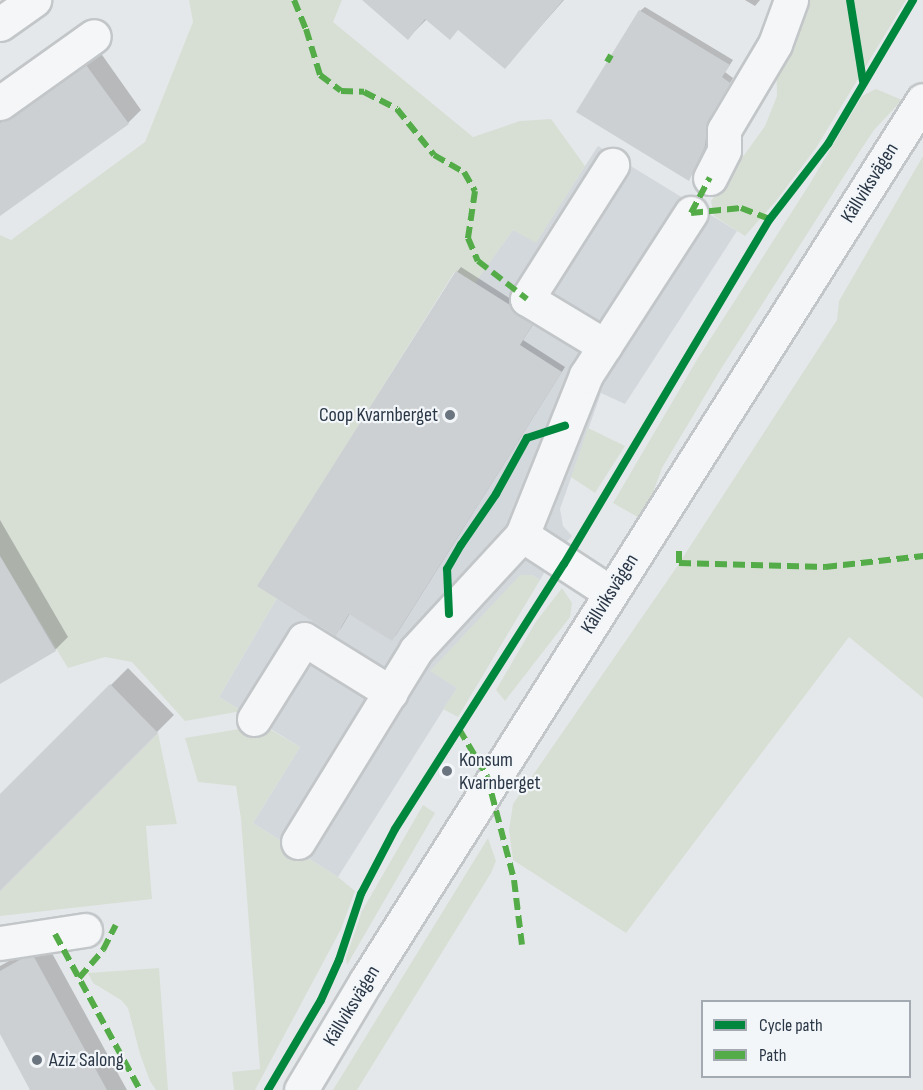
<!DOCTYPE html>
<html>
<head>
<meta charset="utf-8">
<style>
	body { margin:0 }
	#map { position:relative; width:923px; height:1090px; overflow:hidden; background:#e5e8ea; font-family:"Sofia Sans Condensed",sans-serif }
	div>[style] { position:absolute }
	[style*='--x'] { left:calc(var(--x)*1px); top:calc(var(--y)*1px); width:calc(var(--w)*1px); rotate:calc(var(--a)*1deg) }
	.built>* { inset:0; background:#d3d8dd }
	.green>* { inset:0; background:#d7dfd5 }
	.shadow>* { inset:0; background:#0003 }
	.building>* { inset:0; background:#cdd0d3 }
	.roads { filter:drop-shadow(2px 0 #c3c6c8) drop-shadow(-2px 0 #c3c6c8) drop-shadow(0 2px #c3c6c8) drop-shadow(0 -2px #c3c6c8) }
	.minor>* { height:33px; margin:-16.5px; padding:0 16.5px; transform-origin:16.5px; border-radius:16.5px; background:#f4f6f7 }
	.quiet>* { height:6px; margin-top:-3px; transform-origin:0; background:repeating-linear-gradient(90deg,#53ac47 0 12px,transparent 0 18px) }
	.cycleway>* { height:8px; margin:-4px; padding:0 4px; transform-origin:4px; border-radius:4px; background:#00873e }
	.dots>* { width:16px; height:16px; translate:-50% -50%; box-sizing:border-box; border:3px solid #f3f6f9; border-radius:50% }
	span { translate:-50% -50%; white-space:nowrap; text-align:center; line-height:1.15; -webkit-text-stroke:4.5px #f3f6f9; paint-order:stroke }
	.street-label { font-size:20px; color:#2a3746 }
	.poi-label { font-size:20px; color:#2a3746 }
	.right { translate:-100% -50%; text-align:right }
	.left { translate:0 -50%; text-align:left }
	.legend { position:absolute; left:701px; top:1000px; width:210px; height:78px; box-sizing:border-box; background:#f3f6f9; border:2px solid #a3aab1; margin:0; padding:8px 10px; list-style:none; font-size:18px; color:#2a3746 }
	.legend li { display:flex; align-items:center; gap:12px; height:30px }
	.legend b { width:30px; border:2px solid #a3aab1 }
</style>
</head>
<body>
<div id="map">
	<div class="built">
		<i style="clip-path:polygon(598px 146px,737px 231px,625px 404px,601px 393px,560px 509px,563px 526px,572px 536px,553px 557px,540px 580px,532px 575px,431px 671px,457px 688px,338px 877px,253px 823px,300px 747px,219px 697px,277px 598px,257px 586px,456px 271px,475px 282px,513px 230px,536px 242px)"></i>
	</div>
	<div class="green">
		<i style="clip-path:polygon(189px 0,342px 0,333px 22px,473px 137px,520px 121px,551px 119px,585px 166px,536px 243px,513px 230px,475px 283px,455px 271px,258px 586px,277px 598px,219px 697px,242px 711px,185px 721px,132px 662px,105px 657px,68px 668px,0 556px,0 235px,11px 240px,145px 142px,193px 22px)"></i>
		<i style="clip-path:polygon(799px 0,906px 0,816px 148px,776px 201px,745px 236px,714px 216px,711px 201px,765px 126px,777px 96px,776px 56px)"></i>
		<i style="clip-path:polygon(876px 89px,902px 100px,874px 130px,860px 151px,719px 372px,662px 468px,643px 520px,613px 503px,698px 358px,809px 185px,862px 96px)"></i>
		<i style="clip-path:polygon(923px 156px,923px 698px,849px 637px,626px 933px,513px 860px,509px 830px,513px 804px,674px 571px,837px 320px,839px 301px)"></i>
		<i style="clip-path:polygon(588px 428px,625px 446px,595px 493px,571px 477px)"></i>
		<i style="clip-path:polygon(520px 575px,532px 575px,540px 580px,458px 717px,443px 709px,457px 688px,430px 671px)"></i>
		<i style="clip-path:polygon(562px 588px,572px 603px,570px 617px,505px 701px,496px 690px,535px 623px)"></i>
		<i style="clip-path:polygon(263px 725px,300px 747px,253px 823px,338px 877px,355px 891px,341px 929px,255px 1090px,234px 1090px,232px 1072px,260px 1069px,241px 819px,236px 786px,198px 782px,185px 738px)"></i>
		<i style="clip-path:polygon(158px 733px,177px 824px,146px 826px,152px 899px,0 916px,0 891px)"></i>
		<i style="clip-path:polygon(423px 805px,435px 813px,347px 965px,346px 958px,362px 911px)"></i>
		<i style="clip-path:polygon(488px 838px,496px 861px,491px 873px,357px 1090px,333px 1090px)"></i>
		<i style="clip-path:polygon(159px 968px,168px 1090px,156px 1090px,150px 1081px,140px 1054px,128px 1008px,121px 1000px,93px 983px,88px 973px)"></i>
	</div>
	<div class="shadow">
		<i style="clip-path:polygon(388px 0,564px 0,505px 67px,459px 28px,427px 19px,408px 38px)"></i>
		<i style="clip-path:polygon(745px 0,760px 0,755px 6px)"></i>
		<i style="clip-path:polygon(645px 7px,733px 60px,725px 72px,733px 78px,711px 115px,709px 140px,689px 179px,640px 11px)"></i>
		<i style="clip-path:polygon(100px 52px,141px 110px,128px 123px,0 214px,0 122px)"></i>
		<i style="clip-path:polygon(461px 267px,514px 301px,536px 320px,523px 340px,565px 367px,396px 635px,392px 639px,350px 613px,340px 630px,457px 272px)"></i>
		<i style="clip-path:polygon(0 520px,68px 637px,55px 650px,0 682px)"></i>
		<i style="clip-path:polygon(128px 668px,174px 715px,0 889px,0 796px)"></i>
		<i style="clip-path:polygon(47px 944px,127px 1090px,32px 1090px,0 1031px,0 966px,38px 945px)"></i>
	</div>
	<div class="building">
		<i style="clip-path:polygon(362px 0,563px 0,505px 69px,458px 30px,450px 40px,425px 19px,408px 40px)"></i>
		<i style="clip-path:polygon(639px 10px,730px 65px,722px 77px,730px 83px,708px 121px,705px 146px,689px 181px,576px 112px)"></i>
		<i style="clip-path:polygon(86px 65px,129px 124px,0 216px,0 123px)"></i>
		<i style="clip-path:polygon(456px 271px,510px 305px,517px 315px,533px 324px,520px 345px,562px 372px,392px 641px,349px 614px,336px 636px,257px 586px)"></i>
		<i style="clip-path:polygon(0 556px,56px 651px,0 684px)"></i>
		<i style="clip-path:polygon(110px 684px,158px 733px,0 891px,0 794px)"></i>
		<i style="clip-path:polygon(34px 957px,107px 1090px,30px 1090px,0 1034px,0 971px,23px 958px)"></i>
	</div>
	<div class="roads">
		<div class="minor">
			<i style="--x:0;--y:24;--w:42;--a:-35.2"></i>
			<i style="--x:0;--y:103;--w:115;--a:-35.5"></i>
			<i style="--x:710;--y:178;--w:31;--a:-63"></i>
			<i style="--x:724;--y:150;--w:20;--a:-90"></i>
			<i style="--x:724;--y:130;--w:100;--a:-59.3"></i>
			<i style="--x:775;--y:44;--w:47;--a:-70"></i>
			<i style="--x:605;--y:346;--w:91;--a:-148.9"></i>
			<i style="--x:527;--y:299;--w:159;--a:-57.6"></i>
			<i style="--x:611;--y:593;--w:106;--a:-146.9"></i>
			<i style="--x:522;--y:535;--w:172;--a:-68.2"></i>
			<i style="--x:586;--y:375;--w:193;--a:-57.1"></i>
			<i style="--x:254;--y:719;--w:94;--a:-58"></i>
			<i style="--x:304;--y:639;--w:102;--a:31.8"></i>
			<i style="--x:298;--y:842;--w:225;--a:-58.4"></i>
			<i style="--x:416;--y:650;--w:156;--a:-47.3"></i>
			<i style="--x:0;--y:943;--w:86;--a:-8.7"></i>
			<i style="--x:301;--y:1090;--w:127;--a:-59.2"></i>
			<i style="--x:366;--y:981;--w:1042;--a:-57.7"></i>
		</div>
	</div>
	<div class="quiet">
		<i style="--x:294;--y:0;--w:31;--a:68"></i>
		<i style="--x:306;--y:29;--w:48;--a:73.1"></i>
		<i style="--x:320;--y:75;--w:26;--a:37"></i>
		<i style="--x:341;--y:91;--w:23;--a:2"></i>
		<i style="--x:364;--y:92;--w:37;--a:27"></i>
		<i style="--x:397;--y:109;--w:59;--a:51.2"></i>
		<i style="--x:434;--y:155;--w:34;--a:30"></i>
		<i style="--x:464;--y:172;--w:22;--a:60"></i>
		<i style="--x:475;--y:191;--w:48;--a:98.5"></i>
		<i style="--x:468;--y:238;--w:25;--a:67"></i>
		<i style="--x:478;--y:261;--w:62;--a:37.8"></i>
		<i style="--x:607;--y:62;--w:8;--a:-60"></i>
		<i style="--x:691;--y:213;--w:50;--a:-5.7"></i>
		<i style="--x:741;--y:208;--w:31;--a:21"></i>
		<i style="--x:691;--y:213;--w:40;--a:-62"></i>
		<i style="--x:679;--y:551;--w:12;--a:90"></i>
		<i style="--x:679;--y:563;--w:146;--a:1.6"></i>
		<i style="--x:825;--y:567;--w:99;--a:-6.4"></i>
		<i style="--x:459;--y:729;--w:55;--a:59.2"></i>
		<i style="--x:487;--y:776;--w:107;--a:75.4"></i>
		<i style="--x:514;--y:880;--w:65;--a:83"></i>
		<i style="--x:55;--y:934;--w:178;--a:61.4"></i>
		<i style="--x:79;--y:978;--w:37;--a:-49"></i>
		<i style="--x:103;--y:950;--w:28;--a:-63"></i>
	</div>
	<div class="cycleway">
		<i style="--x:850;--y:0;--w:82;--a:80.9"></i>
		<i style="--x:449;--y:614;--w:45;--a:-92.5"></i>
		<i style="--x:447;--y:569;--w:28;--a:-60"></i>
		<i style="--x:461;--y:545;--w:62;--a:-55.5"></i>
		<i style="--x:496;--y:494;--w:64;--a:-61"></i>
		<i style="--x:527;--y:438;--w:40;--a:-18"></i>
		<i style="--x:268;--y:1090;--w:104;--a:-59.5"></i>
		<i style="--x:321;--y:1000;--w:44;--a:-65.8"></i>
		<i style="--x:339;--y:960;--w:70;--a:-71.6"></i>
		<i style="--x:361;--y:894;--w:73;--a:-62.4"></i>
		<i style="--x:395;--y:829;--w:314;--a:-57.5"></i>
		<i style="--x:564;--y:564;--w:402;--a:-59.2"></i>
		<i style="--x:770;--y:219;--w:95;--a:-52.3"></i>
		<i style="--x:828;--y:144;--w:167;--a:-59.4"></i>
	</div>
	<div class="dots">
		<i style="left:450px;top:415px;background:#6b757f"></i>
		<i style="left:447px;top:771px;background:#6b757f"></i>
		<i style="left:37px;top:1060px;background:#6b757f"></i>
	</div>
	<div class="street-label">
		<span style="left:870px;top:183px;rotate:-58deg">Källviksvägen</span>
		<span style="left:610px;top:594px;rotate:-58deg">Källviksvägen</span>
		<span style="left:352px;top:1006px;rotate:-59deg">Källviksvägen</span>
	</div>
	<div class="poi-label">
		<span class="right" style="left:438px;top:415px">Coop Kvarnberget</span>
		<span class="left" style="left:459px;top:772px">Konsum<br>Kvarnberget</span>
		<span class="left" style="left:49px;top:1060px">Aziz Salong</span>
	</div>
	<ul class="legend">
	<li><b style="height:8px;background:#00873e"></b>Cycle path</li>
	<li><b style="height:8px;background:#53ac47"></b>Path</li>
	</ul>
</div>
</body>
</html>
